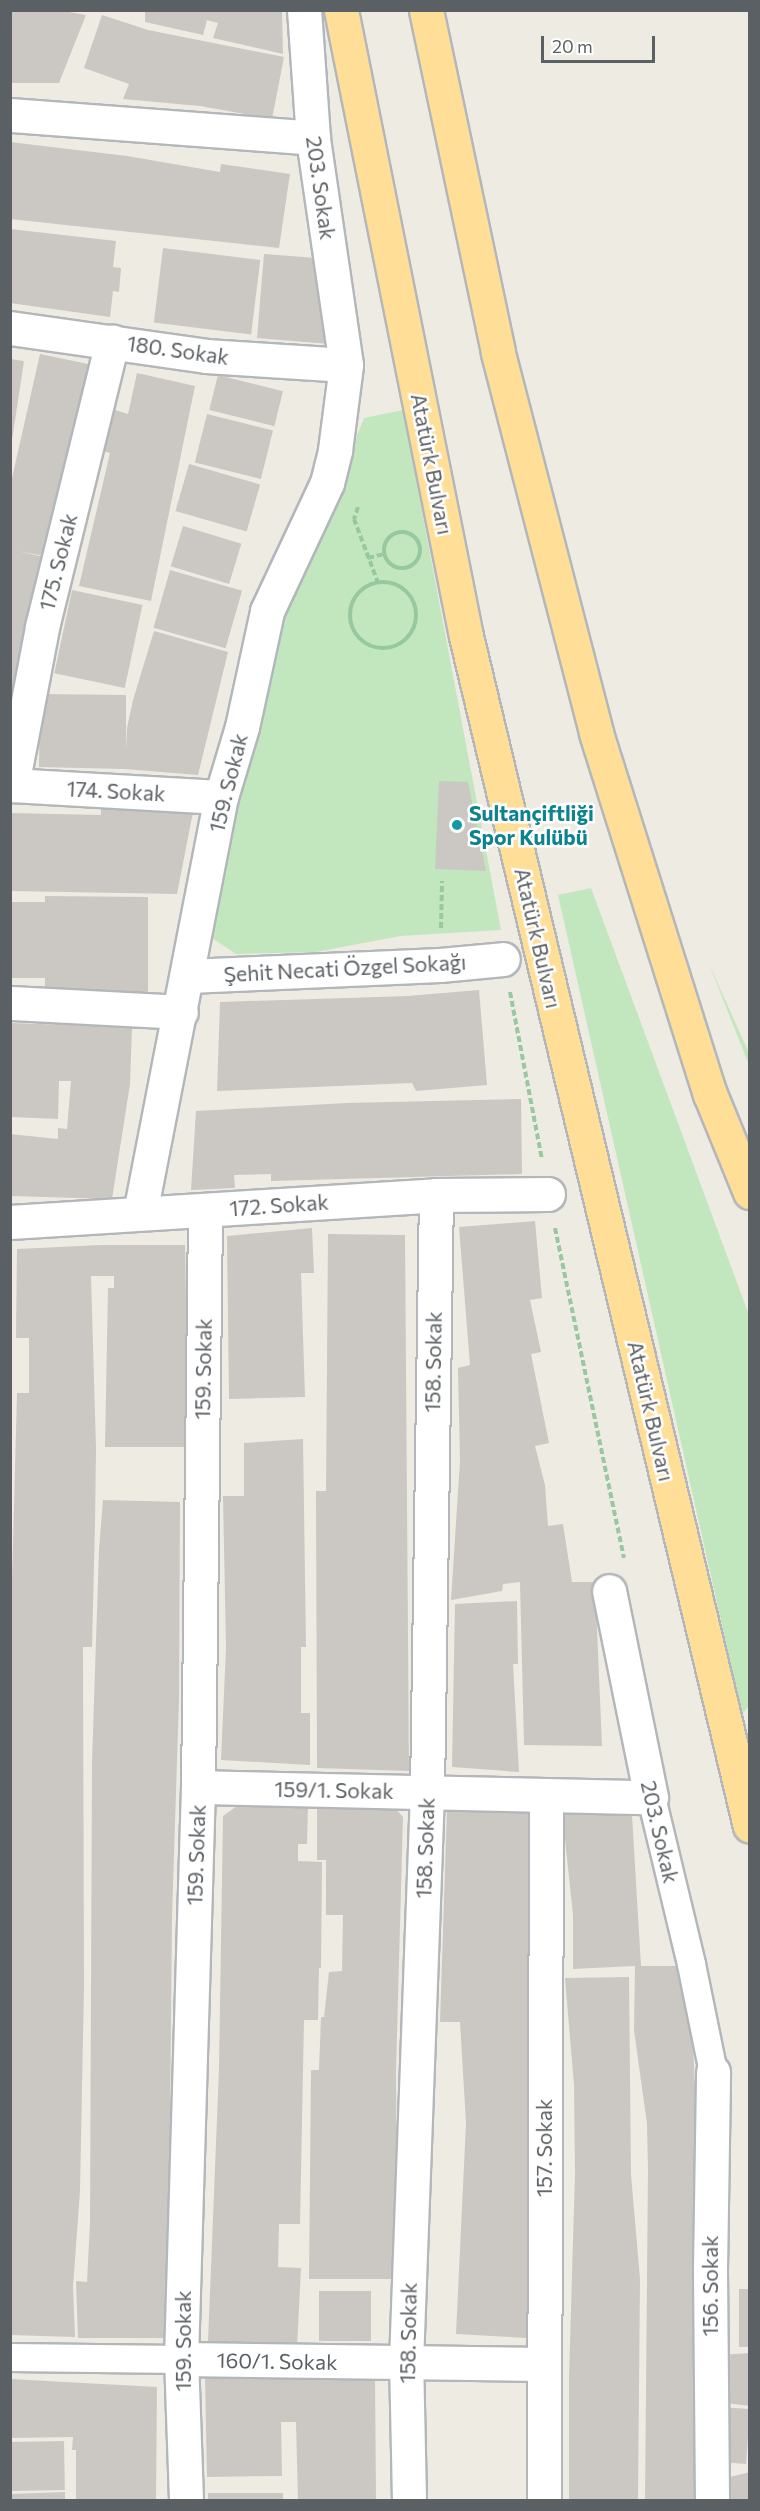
<!DOCTYPE html>
<html>
<head>
<meta charset="utf-8">
<style>
	body { margin:0 }
	#map { position:relative; width:760px; height:2511px; overflow:hidden; background:#eeebe3; font-family:Commissioner,sans-serif }
	div>[style] { position:absolute }
	[style*='--x'] { left:calc(var(--x)*1px); top:calc(var(--y)*1px); width:calc(var(--w)*1px); rotate:calc(var(--a)*1deg) }
	.green>* { inset:0; background:#c2e7be }
	.building>* { inset:0; background:#cbc7c2; transform-origin:0 0 }
	.path>* { height:4px; margin-top:-2px; transform-origin:0; background:repeating-linear-gradient(90deg,#97c8a0 0 6px,transparent 0 9px) }
	.path>.ring { margin:-2px; padding:0; box-sizing:content-box; background:none; border:4px solid #97c8a0; border-radius:50% }
	.roads { filter:drop-shadow(2px 0 #b3b7bb) drop-shadow(-2px 0 #b3b7bb) drop-shadow(0 2px #b3b7bb) drop-shadow(0 -2px #b3b7bb) }
	.pedestrian>* { height:27px; margin:-13.5px; padding:0 13.5px; transform-origin:13.5px; border-radius:13.5px; background:#fff }
	.minor>* { height:33px; margin:-16.5px; padding:0 16.5px; transform-origin:16.5px; border-radius:16.5px; background:#fff }
	.trunk>* { height:33px; margin:-16.5px; padding:0 16.5px; transform-origin:16.5px; border-radius:16.5px; background:#ffde98 }
	.dots>* { width:16px; height:16px; translate:-50% -50%; box-sizing:border-box; border:3px solid #fff; border-radius:50% }
	span { translate:-50% -50%; white-space:nowrap; text-align:center; line-height:1.15; -webkit-text-stroke:5px #fff; paint-order:stroke }
	.street-label { font-size:21px; color:#5b6064 }
	.culture-label { font-size:21px; color:#0d838f; font-weight:700 }
	.left { translate:0 -50%; text-align:left }
	.frame { position:absolute; inset:0; border:12px solid #5b6064; pointer-events:none }
	.scale { position:absolute; left:541px; top:36px; width:114px; height:27px; box-sizing:border-box; border:3px solid #5b6064; border-top:0; padding-left:8px; font-size:18px; line-height:21px; white-space:nowrap; color:#5b6064; -webkit-text-stroke:4px #fff; paint-order:stroke }
</style>
</head>
<body>
<div id="map">
	<div class="green">
		<i style="clip-path:polygon(403px 410px,501px 930px,400px 936px,316px 952px,236px 954px,209px 936px,237px 795px,273px 649px,364px 418px)"></i>
		<i style="clip-path:polygon(591px 888px,749px 1315px,750px 1705px,742px 1714px,558px 895px)"></i>
		<i style="clip-path:polygon(709px 964px,749px 1053px,749px 1065px)"></i>
	</div>
	<div class="building">
		<i style="clip-path:polygon(10px 10px,58px 10px,86px 15px,59px 83px,10px 83px)"></i>
		<i style="clip-path:polygon(145px 10px,282px 10px,283px 54px,213px 38px,218px 23px,207px 20px,203px 35px,145px 22px)"></i>
		<i style="clip-path:polygon(102px 15px,148px 30px,284px 57px,272px 119px,200px 106px,123px 99px,129px 84px,84px 68px)"></i>
		<i style="clip-path:polygon(10px 142px,127px 156px,220px 172px,221px 164px,290px 174px,279px 248px,10px 219px)"></i>
		<i style="clip-path:polygon(10px 229px,116px 241px,113px 267px,121px 268px,119px 292px,113px 291px,110px 317px,10px 303px)"></i>
		<i style="left:163px;top:248px;width:98px;height:75px;rotate:7deg"></i>
		<i style="clip-path:polygon(264px 254px,316px 258px,330px 344px,257px 338px)"></i>
		<i style="clip-path:polygon(40px 354px,88px 364px,50px 557px,17px 551px,49px 558px,10px 745px,10px 487px)"></i>
		<i style="clip-path:polygon(10px 359px,24px 361px,12px 440px,10px 440px)"></i>
		<i style="clip-path:polygon(137px 373px,195px 386px,151px 601px,79px 586px,110px 453px,102px 451px,112px 409px,128px 414px)"></i>
		<i style="left:218px;top:375px;width:67px;height:36px;rotate:14deg"></i>
		<i style="left:207px;top:414px;width:68px;height:50px;rotate:14deg"></i>
		<i style="left:189px;top:464px;width:74px;height:49px;rotate:16deg"></i>
		<i style="left:183px;top:526px;width:61px;height:42px;rotate:17deg"></i>
		<i style="left:170px;top:570px;width:75px;height:60px;rotate:16deg"></i>
		<i style="left:72px;top:590px;width:72px;height:85px;rotate:12deg"></i>
		<i style="clip-path:polygon(154px 631px,228px 652px,198px 775px,125px 769px,39px 767px,40px 694px,126px 695px,126px 751px,127px 728px,133px 700px)"></i>
		<i style="clip-path:polygon(439px 781px,468px 782px,486px 871px,435px 869px)"></i>
		<i style="clip-path:polygon(101px 807px,193px 812px,177px 894px,10px 891px,10px 813px,101px 815px)"></i>
		<i style="clip-path:polygon(45px 896px,148px 897px,148px 997px,93px 997px,92px 990px,45px 989px,45px 978px,10px 978px,10px 902px,45px 902px)"></i>
		<i style="clip-path:polygon(479px 990px,487px 1085px,416px 1091px,412px 1083px,217px 1091px,220px 1002px,408px 996px)"></i>
		<i style="clip-path:polygon(10px 1023px,132px 1027px,130px 1084px,112px 1199px,10px 1196px,10px 1134px,58px 1139px,58px 1128px,67px 1129px,71px 1081px,59px 1081px,58px 1119px,12px 1117px)"></i>
		<i style="clip-path:polygon(521px 1099px,522px 1174px,271px 1181px,271px 1174px,234px 1175px,235px 1188px,191px 1190px,196px 1111px,347px 1103px)"></i>
		<i style="clip-path:polygon(535px 1221px,542px 1298px,530px 1300px,541px 1352px,531px 1354px,549px 1443px,535px 1446px,545px 1485px,548px 1526px,563px 1524px,572px 1582px,595px 1582px,602px 1746px,524px 1745px,520px 1582px,503px 1584px,502px 1591px,451px 1600px,460px 1461px,458px 1368px,470px 1365px,459px 1227px)"></i>
		<i style="clip-path:polygon(312px 1228px,314px 1273px,301px 1273px,305px 1397px,229px 1399px,227px 1236px)"></i>
		<i style="clip-path:polygon(328px 1234px,405px 1235px,409px 1771px,317px 1768px,316px 1491px,326px 1491px)"></i>
		<i style="clip-path:polygon(101px 1245px,185px 1245px,189px 1447px,105px 1447px,108px 1288px,114px 1288px,114px 1276px,91px 1276px,96px 1448px,95px 1524px,92px 1647px,83px 1647px,84px 1987px,80px 2191px,73px 2287px,75px 2337px,10px 2335px,10px 1656px,17px 1393px,29px 1393px,29px 1338px,16px 1338px,17px 1249px)"></i>
		<i style="clip-path:polygon(303px 1439px,306px 1647px,301px 1647px,301px 1713px,310px 1713px,310px 1765px,221px 1760px,226px 1648px,223px 1496px,244px 1496px,244px 1443px)"></i>
		<i style="clip-path:polygon(103px 1500px,180px 1502px,179px 1699px,172px 1917px,169px 2226px,165px 2338px,78px 2338px,76px 2281px,87px 2282px,90px 2223px,92px 1762px,99px 1550px)"></i>
		<i style="clip-path:polygon(517px 1601px,518px 1664px,513px 1664px,519px 1772px,452px 1767px,455px 1604px)"></i>
		<i style="clip-path:polygon(240px 1804px,308px 1804px,307px 1844px,298px 1844px,298px 1861px,322px 1862px,321px 1968px,319px 1968px,318px 2020px,304px 2020px,300px 2224px,279px 2224px,278px 2267px,301px 2268px,297px 2347px,208px 2342px,219px 2069px,223px 1816px)"></i>
		<i style="clip-path:polygon(317px 1807px,395px 1808px,403px 1817px,396px 2071px,397px 2279px,309px 2279px,311px 2070px,319px 2070px,321px 2017px,324px 2017px,329px 1972px,342px 1971px,343px 1915px,326px 1915px,326px 1860px,317px 1860px)"></i>
		<i style="clip-path:polygon(447px 1809px,534px 1811px,527px 2338px,456px 2334px,466px 2123px,460px 2022px,440px 2022px)"></i>
		<i style="clip-path:polygon(562px 1811px,632px 1815px,641px 1966px,681px 1966px,692px 2027px,702px 2219px,705px 2500px,645px 2500px,648px 2169px,647px 2124px,634px 2030px,635px 1966px,573px 1969px,573px 1915px)"></i>
		<i style="clip-path:polygon(629px 1977px,631px 2175px,640px 2279px,638px 2500px,569px 2500px,569px 2378px,575px 2173px,574px 2085px,565px 1978px)"></i>
		<i style="left:750px;top:2289px;width:58px;height:11px;rotate:90deg"></i>
		<i style="left:319px;top:2291px;width:52px;height:50px"></i>
		<i style="clip-path:polygon(750px 2353px,750px 2406px,725px 2403px,720px 2355px)"></i>
		<i style="clip-path:polygon(205px 2378px,375px 2379px,376px 2500px,298px 2500px,296px 2422px,281px 2422px,282px 2476px,207px 2477px)"></i>
		<i style="clip-path:polygon(10px 2379px,157px 2387px,156px 2499px,76px 2500px,76px 2450px,72px 2450px,73px 2437px,10px 2438px)"></i>
		<i style="left:720px;top:2407px;width:30px;height:55px;rotate:4deg"></i>
		<i style="left:64px;top:2441px;width:49px;height:54px;rotate:89deg"></i>
		<i style="clip-path:polygon(750px 2472px,750px 2500px,728px 2500px,726px 2478px)"></i>
		<i style="clip-path:polygon(65px 2492px,65px 2500px,10px 2500px,10px 2494px)"></i>
		<i style="left:208px;top:2493px;width:75px;height:7px"></i>
	</div>
	<div class="path">
		<i style="--x:358;--y:507;--w:13;--a:108"></i>
		<i style="--x:354;--y:519;--w:68;--a:69.4"></i>
		<i class="ring" style="left:384px;top:532px;width:32px;height:32px"></i>
		<i style="--x:368;--y:558;--w:16;--a:-14"></i>
		<i class="ring" style="left:350px;top:582px;width:62px;height:62px"></i>
		<i style="--x:441;--y:928;--w:47;--a:-88.8"></i>
		<i style="--x:510;--y:992;--w:170;--a:79.2"></i>
		<i style="--x:555;--y:1228;--w:337;--a:78.2"></i>
	</div>
	<div class="roads">
		<div class="pedestrian">
			<i style="--x:651;--y:1797;--w:172;--a:76.5"></i>
			<i style="--x:691;--y:1964;--w:110;--a:78.5"></i>
			<i style="--x:10;--y:2357;--w:171;--a:0.7"></i>
		</div>
		<div class="minor">
			<i style="--x:10;--y:115;--w:304;--a:4.3"></i>
			<i style="--x:10;--y:328;--w:198;--a:8.1"></i>
			<i style="--x:206;--y:356;--w:140;--a:3.7"></i>
			<i style="--x:10;--y:785;--w:211;--a:3.3"></i>
			<i style="--x:12;--y:785;--w:161;--a:-79.2"></i>
			<i style="--x:42;--y:627;--w:294;--a:-76.2"></i>
			<i style="--x:188;--y:976;--w:252;--a:-2.5"></i>
			<i style="--x:440;--y:965;--w:63;--a:-5.4"></i>
			<i style="--x:10;--y:1003;--w:171;--a:3"></i>
			<i style="--x:140;--y:1213;--w:424;--a:-79"></i>
			<i style="--x:221;--y:797;--w:73;--a:-73.3"></i>
			<i style="--x:242;--y:727;--w:119;--a:-77.8"></i>
			<i style="--x:267;--y:611;--w:141;--a:-64.9"></i>
			<i style="--x:327;--y:483;--w:34;--a:-76"></i>
			<i style="--x:335;--y:450;--w:86;--a:-82.6"></i>
			<i style="--x:346;--y:365;--w:229;--a:-98.3"></i>
			<i style="--x:313;--y:138;--w:128;--a:-94"></i>
			<i style="--x:10;--y:1222;--w:427;--a:-3.6"></i>
			<i style="--x:436;--y:1195;--w:112;--a:-0.5"></i>
			<i style="--x:198;--y:1787;--w:453;--a:1.3"></i>
			<i style="--x:651;--y:1797;--w:210;--a:-101.5"></i>
			<i style="--x:181;--y:2359;--w:362;--a:0.8"></i>
			<i style="--x:186;--y:2500;--w:141;--a:-92"></i>
			<i style="--x:181;--y:2359;--w:572;--a:-88.3"></i>
			<i style="--x:198;--y:1787;--w:577;--a:-89.3"></i>
			<i style="--x:409;--y:2500;--w:138;--a:-91.2"></i>
			<i style="--x:406;--y:2362;--w:570;--a:-87.89"></i>
			<i style="--x:427;--y:1792;--w:597;--a:-89.14"></i>
			<i style="--x:544;--y:2500;--w:705;--a:-89.84"></i>
			<i style="--x:712;--y:2500;--w:231;--a:-90.5"></i>
			<i style="--x:710;--y:2269;--w:197;--a:-89.1"></i>
		</div>
		<div class="trunk">
			<i style="--x:341;--y:10;--w:638;--a:78.71"></i>
			<i style="--x:466;--y:636;--w:1223;--a:76.58"></i>
			<i style="--x:426;--y:10;--w:350;--a:78.1"></i>
			<i style="--x:498;--y:353;--w:392;--a:75.5"></i>
			<i style="--x:596;--y:733;--w:379;--a:72.5"></i>
			<i style="--x:710;--y:1094;--w:106;--a:67.8"></i>
		</div>
	</div>
	<div class="dots">
		<i style="left:457px;top:825px;background:#0f9aa8"></i>
	</div>
	<div class="street-label">
		<span style="left:321px;top:188px;rotate:82deg">203. Sokak</span>
		<span style="left:178px;top:350px;rotate:8deg">180. Sokak</span>
		<span style="left:432px;top:464px;rotate:79deg">Atatürk Bulvarı</span>
		<span style="left:58px;top:562px;rotate:-76deg">175. Sokak</span>
		<span style="left:228px;top:783px;rotate:-76deg">159. Sokak</span>
		<span style="left:116px;top:791px;rotate:3deg">174. Sokak</span>
		<span style="left:538px;top:938px;rotate:77deg">Atatürk Bulvarı</span>
		<span style="left:345px;top:968px;rotate:-3deg">Şehit Necati Özgel Sokağı</span>
		<span style="left:279px;top:1205px;rotate:-4deg">172. Sokak</span>
		<span style="left:433px;top:1362px;rotate:-89deg">158. Sokak</span>
		<span style="left:203px;top:1369px;rotate:-89deg">159. Sokak</span>
		<span style="left:651px;top:1411px;rotate:77deg">Atatürk Bulvarı</span>
		<span style="left:334px;top:1790px;rotate:1deg">159/1. Sokak</span>
		<span style="left:660px;top:1832px;rotate:77deg">203. Sokak</span>
		<span style="left:425px;top:1848px;rotate:-88deg">158. Sokak</span>
		<span style="left:196px;top:1855px;rotate:-88deg">159. Sokak</span>
		<span style="left:544px;top:2148px;rotate:-90deg">157. Sokak</span>
		<span style="left:710px;top:2286px;rotate:-90deg">156. Sokak</span>
		<span style="left:408px;top:2333px;rotate:-89deg">158. Sokak</span>
		<span style="left:183px;top:2341px;rotate:-90deg">159. Sokak</span>
		<span style="left:277px;top:2361px;rotate:1deg">160/1. Sokak</span>
	</div>
	<div class="culture-label">
		<span class="left" style="left:469px;top:825px">Sultançiftliği<br>Spor Kulübü</span>
	</div>
	<div class="frame"></div>
	<div class="scale">20 m</div>
</div>
</body>
</html>
